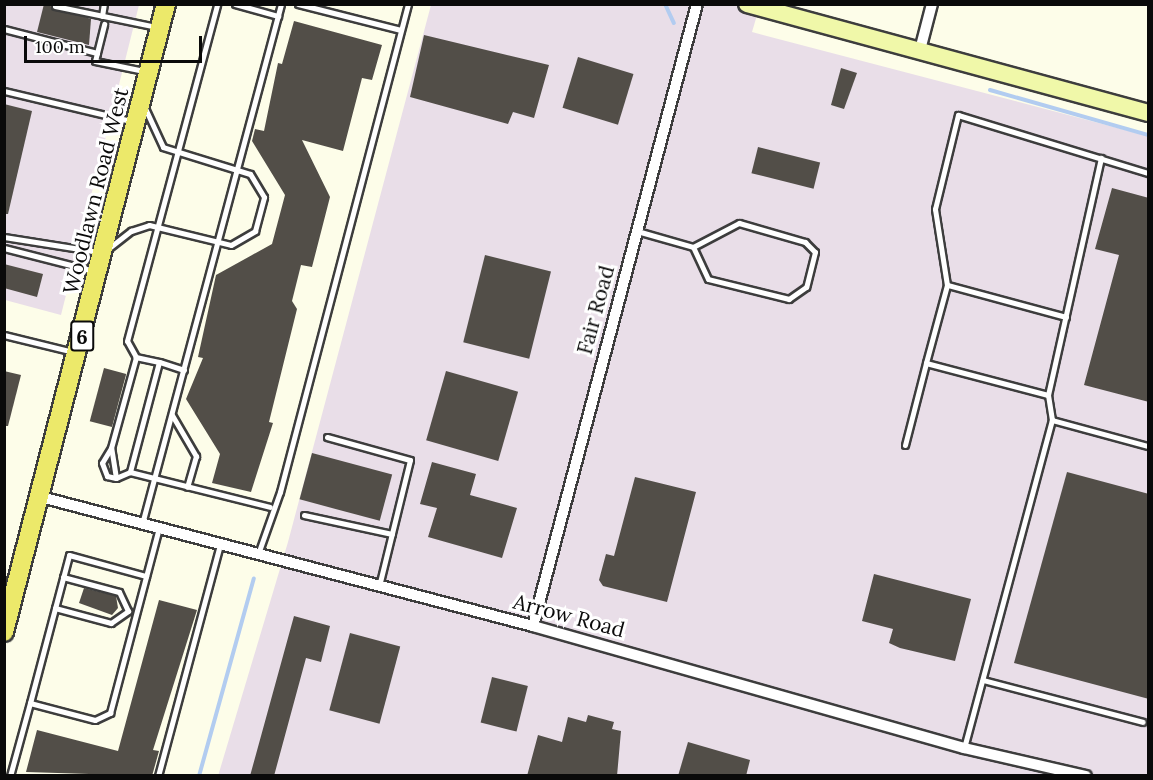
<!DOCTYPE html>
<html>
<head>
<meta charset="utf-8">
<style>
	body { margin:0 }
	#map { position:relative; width:1153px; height:780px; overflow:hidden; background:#fdfde9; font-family:Lora,serif }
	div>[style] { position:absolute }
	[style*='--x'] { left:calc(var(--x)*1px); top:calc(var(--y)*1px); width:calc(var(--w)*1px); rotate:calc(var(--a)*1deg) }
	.industrial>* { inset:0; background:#e9dee8 }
	.stream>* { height:4px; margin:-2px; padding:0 2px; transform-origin:2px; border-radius:2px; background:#b2ccf0 }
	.building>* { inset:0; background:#524e48; transform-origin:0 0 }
	.roads { filter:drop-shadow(2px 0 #3d3d3d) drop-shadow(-2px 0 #3d3d3d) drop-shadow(0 2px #3d3d3d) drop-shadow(0 -2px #3d3d3d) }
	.service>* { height:5px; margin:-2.5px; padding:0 2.5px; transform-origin:2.5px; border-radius:2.5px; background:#fff }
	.minor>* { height:10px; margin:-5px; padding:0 5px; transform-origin:5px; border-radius:5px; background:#fff }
	.secondary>* { height:16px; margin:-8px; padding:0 8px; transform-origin:8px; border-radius:8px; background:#f0f8a9 }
	.primary>* { height:18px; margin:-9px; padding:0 9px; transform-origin:9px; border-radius:9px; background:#ece96a }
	span { translate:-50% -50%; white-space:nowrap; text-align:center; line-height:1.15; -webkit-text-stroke:6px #fff; paint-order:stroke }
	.shield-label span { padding:2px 4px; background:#fff; border:2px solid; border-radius:4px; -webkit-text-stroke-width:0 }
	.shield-label { font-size:20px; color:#0a0a0a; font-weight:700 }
	.street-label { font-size:21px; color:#0a0a0a }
	.frame { position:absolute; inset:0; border:6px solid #0a0a0a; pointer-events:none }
	.scale { position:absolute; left:24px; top:36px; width:178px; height:27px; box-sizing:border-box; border:3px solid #0a0a0a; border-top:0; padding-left:8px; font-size:18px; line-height:21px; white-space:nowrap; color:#0a0a0a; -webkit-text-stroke:4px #fff; paint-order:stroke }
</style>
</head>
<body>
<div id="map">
	<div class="industrial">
		<i style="clip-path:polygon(4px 5px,139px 5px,61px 315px,5px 300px)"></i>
		<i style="clip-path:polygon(431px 5px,760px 5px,752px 32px,1148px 136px,1148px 775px,218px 776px,288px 542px)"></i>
	</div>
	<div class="stream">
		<i style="--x:665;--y:4;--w:21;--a:65"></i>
		<i style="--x:990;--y:90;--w:164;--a:15.9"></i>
		<i style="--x:199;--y:776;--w:205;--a:-74.5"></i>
	</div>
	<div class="building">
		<i style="clip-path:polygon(44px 4px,91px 19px,89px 45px,37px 32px)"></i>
		<i style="clip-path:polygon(294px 21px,382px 45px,372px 80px,362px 78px,343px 151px,302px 140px,330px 197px,312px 267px,301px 265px,292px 301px,297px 309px,269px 422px,273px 423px,251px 492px,212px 483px,220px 454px,186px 399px,203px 358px,198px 357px,216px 275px,272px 244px,285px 195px,252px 141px,255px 129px,264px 131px,278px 63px,282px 64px)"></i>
		<i style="clip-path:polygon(424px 35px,549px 65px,534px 118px,513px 112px,508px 124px,410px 97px)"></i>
		<i style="left:578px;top:57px;width:58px;height:53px;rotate:17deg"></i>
		<i style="clip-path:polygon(841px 68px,857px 73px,844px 109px,831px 105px)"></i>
		<i style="clip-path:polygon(4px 104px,32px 111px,8px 214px,4px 214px)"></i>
		<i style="left:758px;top:147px;width:64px;height:27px;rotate:14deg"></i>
		<i style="clip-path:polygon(1112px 188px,1149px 198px,1149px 402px,1084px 385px,1119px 255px,1095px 249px)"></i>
		<i style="left:485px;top:255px;width:68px;height:90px;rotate:14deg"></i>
		<i style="clip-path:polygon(4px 264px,43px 274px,37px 297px,4px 288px)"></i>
		<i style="left:104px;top:368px;width:23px;height:55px;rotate:15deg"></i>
		<i style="clip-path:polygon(4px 371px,21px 375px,8px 426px,4px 426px)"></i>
		<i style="left:446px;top:371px;width:75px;height:72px;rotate:16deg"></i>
		<i style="left:312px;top:453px;width:83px;height:48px;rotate:15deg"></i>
		<i style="clip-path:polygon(432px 462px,476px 474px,470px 495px,517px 508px,502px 558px,428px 537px,437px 508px,420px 504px)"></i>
		<i style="clip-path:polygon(1067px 472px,1149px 494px,1149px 699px,1014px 663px)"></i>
		<i style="clip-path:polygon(635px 477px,696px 492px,667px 602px,603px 586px,599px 580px,606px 554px,614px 556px)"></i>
		<i style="clip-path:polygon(874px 574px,971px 599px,955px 661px,900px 648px,889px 643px,893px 629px,862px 621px)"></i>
		<i style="clip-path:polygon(84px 588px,116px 596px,118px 608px,112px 615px,79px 603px)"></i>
		<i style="clip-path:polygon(159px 600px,197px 610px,153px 750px,159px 751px,152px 776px,26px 772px,37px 730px,118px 751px)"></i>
		<i style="clip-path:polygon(294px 616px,330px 626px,321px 662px,306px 658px,274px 776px,250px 776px)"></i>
		<i style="left:350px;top:633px;width:52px;height:80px;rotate:15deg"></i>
		<i style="left:492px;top:677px;width:37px;height:47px;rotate:14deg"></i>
		<i style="clip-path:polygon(588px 715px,614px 722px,612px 729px,621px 731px,617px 776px,527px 776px,538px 735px,562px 742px,568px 717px,586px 722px)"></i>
		<i style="clip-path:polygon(688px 742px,750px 760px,746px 776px,678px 776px)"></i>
	</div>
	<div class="roads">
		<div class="service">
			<i style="--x:235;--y:4;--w:45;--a:15.6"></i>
			<i style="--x:298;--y:4;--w:106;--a:14.2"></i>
			<i style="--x:55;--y:6;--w:103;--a:11.7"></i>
			<i style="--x:102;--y:16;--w:12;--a:-81"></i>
			<i style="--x:4;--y:29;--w:96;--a:14.5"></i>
			<i style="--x:97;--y:53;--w:8;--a:104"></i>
			<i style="--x:95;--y:61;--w:50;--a:11.5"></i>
			<i style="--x:97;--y:53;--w:30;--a:-76"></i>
			<i style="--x:4;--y:91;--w:130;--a:13.3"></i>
			<i style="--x:637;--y:231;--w:58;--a:15.9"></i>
			<i style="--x:693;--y:247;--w:52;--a:-27.6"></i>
			<i style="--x:739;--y:223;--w:69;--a:16.1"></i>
			<i style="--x:805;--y:242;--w:14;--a:45"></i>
			<i style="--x:815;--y:252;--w:36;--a:104"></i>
			<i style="--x:806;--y:287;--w:21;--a:145"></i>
			<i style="--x:789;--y:299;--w:83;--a:-166.1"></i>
			<i style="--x:708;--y:279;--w:35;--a:-115"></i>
			<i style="--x:4;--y:237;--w:96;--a:9"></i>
			<i style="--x:4;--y:248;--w:93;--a:14.3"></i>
			<i style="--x:109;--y:248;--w:28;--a:-38"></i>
			<i style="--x:131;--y:231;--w:19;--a:-18"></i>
			<i style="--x:149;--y:225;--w:84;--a:13.7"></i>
			<i style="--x:231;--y:245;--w:28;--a:-30"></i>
			<i style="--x:255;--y:231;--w:35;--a:-75"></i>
			<i style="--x:264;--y:197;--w:27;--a:-121"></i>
			<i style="--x:250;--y:174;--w:91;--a:-162.8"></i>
			<i style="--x:163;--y:147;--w:43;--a:-114.8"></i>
			<i style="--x:947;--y:285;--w:81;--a:105.1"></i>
			<i style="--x:926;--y:363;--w:126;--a:14.7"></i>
			<i style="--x:1066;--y:317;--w:123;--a:-164.9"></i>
			<i style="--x:947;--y:285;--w:77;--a:-99"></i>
			<i style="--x:935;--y:209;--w:97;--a:-76.3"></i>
			<i style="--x:958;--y:115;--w:199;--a:17"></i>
			<i style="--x:4;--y:335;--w:71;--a:13.8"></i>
			<i style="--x:159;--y:362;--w:24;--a:-168"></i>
			<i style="--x:136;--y:357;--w:18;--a:-119"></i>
			<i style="--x:127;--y:341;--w:349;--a:-75"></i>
			<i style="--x:184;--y:370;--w:26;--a:-162"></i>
			<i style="--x:159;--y:362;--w:114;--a:104.8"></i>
			<i style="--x:130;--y:472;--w:144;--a:14"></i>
			<i style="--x:172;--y:415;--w:48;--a:59.7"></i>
			<i style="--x:196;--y:456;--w:32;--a:106"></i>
			<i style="--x:1052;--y:420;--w:99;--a:15.2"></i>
			<i style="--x:327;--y:437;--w:86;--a:15.5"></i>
			<i style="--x:410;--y:460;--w:130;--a:103.8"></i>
			<i style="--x:905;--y:445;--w:85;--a:-75.6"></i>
			<i style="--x:111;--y:448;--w:17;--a:121"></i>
			<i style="--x:102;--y:463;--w:14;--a:69"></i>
			<i style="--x:107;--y:476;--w:9;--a:13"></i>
			<i style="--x:130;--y:472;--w:15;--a:157"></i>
			<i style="--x:116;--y:478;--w:30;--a:-99"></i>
			<i style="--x:111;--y:448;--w:94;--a:-74.6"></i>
			<i style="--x:304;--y:515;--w:90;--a:12.2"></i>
			<i style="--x:142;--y:524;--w:538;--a:-75.03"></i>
			<i style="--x:258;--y:554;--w:66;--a:-70.5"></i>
			<i style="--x:280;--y:492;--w:505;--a:-75.3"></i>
			<i style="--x:55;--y:608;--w:58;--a:15"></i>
			<i style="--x:111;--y:623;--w:21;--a:-35"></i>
			<i style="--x:128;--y:611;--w:21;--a:-115"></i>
			<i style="--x:119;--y:592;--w:58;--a:-165"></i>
			<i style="--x:983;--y:680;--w:165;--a:14.7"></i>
			<i style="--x:30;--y:703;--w:153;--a:-75.2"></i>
			<i style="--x:69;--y:555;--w:80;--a:15.3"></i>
			<i style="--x:964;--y:748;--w:340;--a:-75"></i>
			<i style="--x:1052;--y:420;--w:25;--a:-99"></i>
			<i style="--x:1048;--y:395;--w:243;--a:-77.4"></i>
			<i style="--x:10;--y:776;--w:76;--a:-74.7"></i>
			<i style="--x:30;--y:703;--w:67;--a:14.7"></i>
			<i style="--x:95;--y:720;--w:17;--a:-25"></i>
			<i style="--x:110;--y:713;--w:191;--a:-75.2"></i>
			<i style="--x:158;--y:776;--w:240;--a:-75"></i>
		</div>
		<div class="minor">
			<i style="--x:920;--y:50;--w:48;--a:-75.4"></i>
			<i style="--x:41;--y:497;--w:509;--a:14.69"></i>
			<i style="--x:533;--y:626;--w:448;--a:15.8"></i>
			<i style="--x:964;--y:748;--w:125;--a:12.9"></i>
			<i style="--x:533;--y:626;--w:643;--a:-75.23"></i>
		</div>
		<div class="secondary">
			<i style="--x:747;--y:4;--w:416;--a:15.2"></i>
		</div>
		<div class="primary">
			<i style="--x:4;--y:632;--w:649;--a:-75.54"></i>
		</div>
	</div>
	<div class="shield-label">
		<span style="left:82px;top:336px">6</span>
	</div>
	<div class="street-label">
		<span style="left:96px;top:191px;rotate:-76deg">Woodlawn Road West</span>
		<span style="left:596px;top:310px;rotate:-75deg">Fair Road</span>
		<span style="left:569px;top:616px;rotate:15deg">Arrow Road</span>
	</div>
	<div class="frame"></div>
	<div class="scale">100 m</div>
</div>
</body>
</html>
